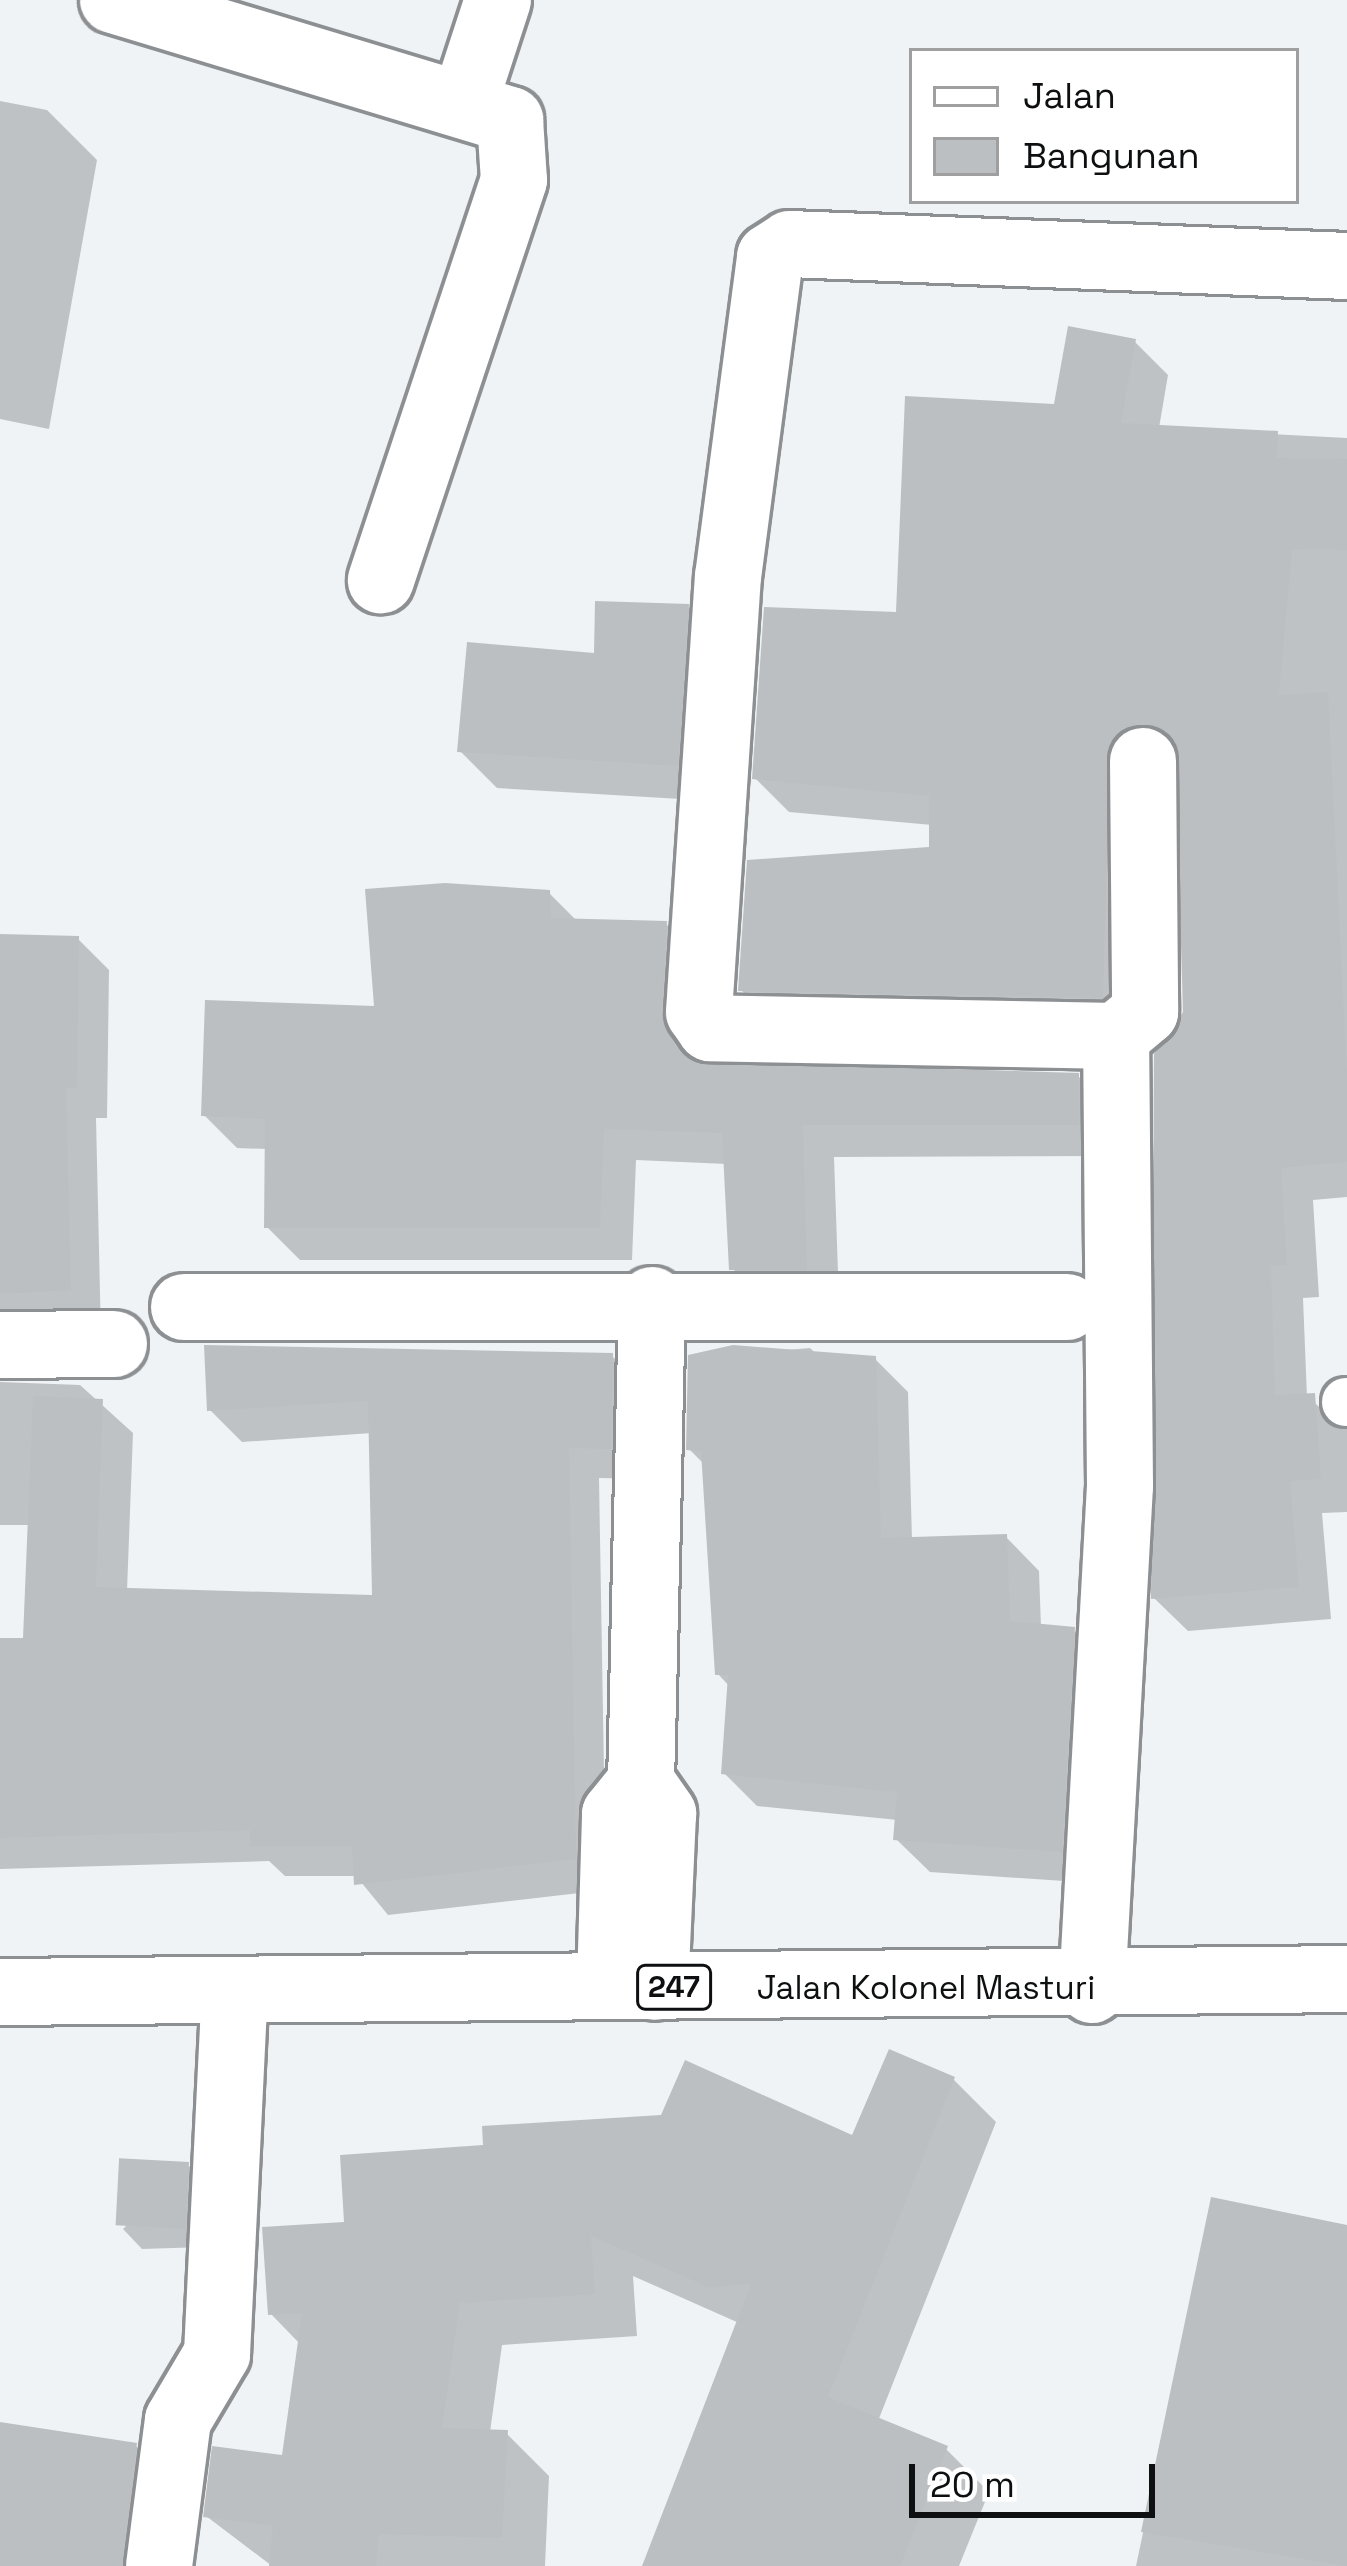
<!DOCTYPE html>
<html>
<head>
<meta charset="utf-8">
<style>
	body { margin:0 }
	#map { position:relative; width:1347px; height:2566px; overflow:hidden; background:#eff3f5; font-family:"Space Grotesk",sans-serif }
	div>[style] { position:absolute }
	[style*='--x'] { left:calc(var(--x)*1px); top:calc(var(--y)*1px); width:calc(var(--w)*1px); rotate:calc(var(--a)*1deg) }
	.shadow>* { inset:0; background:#0003 }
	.building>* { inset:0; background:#bcbfc2; transform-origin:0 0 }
	.roads { filter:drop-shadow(3px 0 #8d9093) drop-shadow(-3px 0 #8d9093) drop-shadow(0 3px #8d9093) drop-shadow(0 -3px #8d9093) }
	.lane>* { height:48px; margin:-24px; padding:0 24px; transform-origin:24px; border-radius:24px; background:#fff }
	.street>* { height:66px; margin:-33px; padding:0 33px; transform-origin:33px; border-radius:33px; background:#fff }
	.primary>* { height:66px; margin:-33px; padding:0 33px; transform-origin:33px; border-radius:33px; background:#fff }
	span { translate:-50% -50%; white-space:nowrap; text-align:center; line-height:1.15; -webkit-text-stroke:10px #fff; paint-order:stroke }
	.shield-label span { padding:3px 9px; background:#fff; border:3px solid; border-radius:9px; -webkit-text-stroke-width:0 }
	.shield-label { font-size:30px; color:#0e0f10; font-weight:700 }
	.street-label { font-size:33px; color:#0e0f10 }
	.legend { position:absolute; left:909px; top:48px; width:390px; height:156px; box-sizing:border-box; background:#fff; border:3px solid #9f9f9f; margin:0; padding:15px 21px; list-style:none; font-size:36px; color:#0e0f10 }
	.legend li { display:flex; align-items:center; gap:24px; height:60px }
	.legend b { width:60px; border:3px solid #9f9f9f }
	.scale { position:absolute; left:909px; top:2464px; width:246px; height:54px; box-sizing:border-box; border:6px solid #0e0f10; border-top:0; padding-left:15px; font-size:36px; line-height:42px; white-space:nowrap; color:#0e0f10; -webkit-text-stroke:9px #fff; paint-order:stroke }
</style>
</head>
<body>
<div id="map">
	<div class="shadow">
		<i style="clip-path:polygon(0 101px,47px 110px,97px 160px,49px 429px,0 419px)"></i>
		<i style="clip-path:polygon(1135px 342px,1168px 375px,1159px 428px,1347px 438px,1347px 1197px,1313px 1200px,1319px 1297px,1303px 1298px,1307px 1397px,1347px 1429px,1347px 1512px,1322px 1513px,1331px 1619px,1188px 1631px,1154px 1598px,1186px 1013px,1178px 754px,1142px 777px,1135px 1030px,774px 1023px,741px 990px,932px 849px,932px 825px,789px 812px,755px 778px,898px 615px,1056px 407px)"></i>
		<i style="clip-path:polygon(687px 606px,724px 643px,714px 801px,497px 788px,460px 751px)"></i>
		<i style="clip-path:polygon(549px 893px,578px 922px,666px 924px,699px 957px,693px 1046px,705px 1065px,1078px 1076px,1110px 1109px,1111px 1156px,834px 1157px,839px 1301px,765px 1301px,732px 1268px,727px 1164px,636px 1160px,632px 1260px,300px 1260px,267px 1227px,267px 1149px,237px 1148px,204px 1115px)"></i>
		<i style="clip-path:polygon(0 937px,78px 939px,109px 970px,107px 1118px,96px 1118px,101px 1337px,0 1366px)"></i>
		<i style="clip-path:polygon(810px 1348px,823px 1360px,875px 1359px,908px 1392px,912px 1540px,1006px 1537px,1039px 1571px,1041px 1627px,1073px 1630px,1107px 1664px,1094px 1883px,930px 1872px,896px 1839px,898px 1820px,757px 1806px,724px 1773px,730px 1687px,718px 1674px,705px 1465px,689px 1449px,691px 1358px)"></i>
		<i style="clip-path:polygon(612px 1356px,644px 1388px,641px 1479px,599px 1478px,606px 1890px,388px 1915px,356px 1876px,285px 1876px,269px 1861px,0 1869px,0 1640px,26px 1641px,31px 1525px,0 1525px,0 1382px,80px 1385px,133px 1433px,127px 1591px,375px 1598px,372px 1433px,242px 1442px,210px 1410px)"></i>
		<i style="clip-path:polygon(953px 2079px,996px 2122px,878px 2421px,946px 2449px,989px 2492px,959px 2566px,645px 2566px,739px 2323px,633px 2276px,637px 2336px,502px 2345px,490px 2432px,506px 2433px,549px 2476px,545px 2566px,272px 2566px,206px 2516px,284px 2459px,300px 2344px,271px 2314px,347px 2224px,854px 2139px)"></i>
		<i style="clip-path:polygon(188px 2165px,207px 2184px,204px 2247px,142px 2249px,123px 2229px)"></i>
		<i style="clip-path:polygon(1213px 2201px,1347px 2228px,1347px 2566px,1136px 2566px)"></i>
		<i style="clip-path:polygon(0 2425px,136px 2446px,192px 2502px,183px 2566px,0 2566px)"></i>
	</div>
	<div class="building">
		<i style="clip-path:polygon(1068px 326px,1136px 339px,1121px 423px,1278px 431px,1277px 458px,1347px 459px,1347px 550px,1292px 549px,1279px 695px,1328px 692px,1347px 1075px,1347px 1162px,1281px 1168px,1287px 1265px,1271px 1266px,1275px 1395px,1315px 1393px,1321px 1479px,1290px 1481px,1299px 1587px,1151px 1599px,1154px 1054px,1183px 1012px,1175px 741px,1142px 724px,1110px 744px,1103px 998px,738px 991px,747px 860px,929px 847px,929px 796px,752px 779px,764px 607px,896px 612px,905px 396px,1054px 404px)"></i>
		<i style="clip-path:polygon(595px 601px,689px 604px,678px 766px,457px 752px,467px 642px,594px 653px)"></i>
		<i style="clip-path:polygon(445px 883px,550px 890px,551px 918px,667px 921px,662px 1011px,693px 1061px,1079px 1073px,1079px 1125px,803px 1125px,807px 1270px,729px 1270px,722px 1133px,604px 1129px,600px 1228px,264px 1228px,265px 1119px,201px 1116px,205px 1000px,374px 1006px,365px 889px)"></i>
		<i style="clip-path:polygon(0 934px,79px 936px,77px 1088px,66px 1088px,71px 1290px,0 1294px)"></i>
		<i style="clip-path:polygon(204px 1345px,613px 1353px,611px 1449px,569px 1448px,576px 1859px,354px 1885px,352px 1846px,250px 1846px,250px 1830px,0 1838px,0 1638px,23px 1638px,33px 1396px,103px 1399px,96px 1587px,372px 1595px,368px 1401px,207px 1411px)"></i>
		<i style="clip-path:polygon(733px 1345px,876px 1356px,881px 1538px,1007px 1534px,1010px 1621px,1075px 1627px,1062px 1852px,893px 1840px,897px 1792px,721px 1774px,728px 1675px,715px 1675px,701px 1451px,686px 1450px,688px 1355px)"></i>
		<i style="clip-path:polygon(889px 2049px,955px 2077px,828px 2397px,948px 2446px,900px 2566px,642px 2566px,751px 2284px,708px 2287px,591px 2236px,595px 2294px,460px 2303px,442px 2428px,508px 2430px,502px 2538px,379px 2534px,376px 2566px,269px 2566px,273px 2526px,203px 2517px,212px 2446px,282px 2455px,302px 2313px,268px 2315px,262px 2227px,344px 2222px,340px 2155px,483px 2145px,482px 2126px,661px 2115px,685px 2060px,852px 2135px)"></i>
		<i style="left:189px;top:2162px;width:67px;height:70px;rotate:93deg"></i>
		<i style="clip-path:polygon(1211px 2197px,1347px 2225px,1347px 2566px,1141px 2532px)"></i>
		<i style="clip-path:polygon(0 2422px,137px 2443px,122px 2566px,0 2566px)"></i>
	</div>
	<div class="roads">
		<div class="lane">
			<i style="--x:1346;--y:1402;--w:1;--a:0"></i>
		</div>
		<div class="street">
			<i style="--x:113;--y:0;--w:415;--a:16.8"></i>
			<i style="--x:510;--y:120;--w:60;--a:86.2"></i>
			<i style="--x:514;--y:180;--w:422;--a:108.4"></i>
			<i style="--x:466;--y:98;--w:103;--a:-71.9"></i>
			<i style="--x:1143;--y:761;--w:251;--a:89.5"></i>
			<i style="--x:1145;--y:1012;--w:38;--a:140"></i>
			<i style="--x:1116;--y:1036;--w:406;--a:-178.9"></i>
			<i style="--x:710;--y:1028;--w:19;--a:-125"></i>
			<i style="--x:699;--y:1012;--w:436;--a:-86.2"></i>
			<i style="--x:728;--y:577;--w:323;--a:-82.5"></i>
			<i style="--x:770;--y:257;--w:24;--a:-33"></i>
			<i style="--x:790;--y:244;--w:557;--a:2.26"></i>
			<i style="--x:652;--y:1300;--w:482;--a:91.3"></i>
			<i style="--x:641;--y:1782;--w:39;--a:55"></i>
			<i style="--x:663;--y:1814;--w:173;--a:92.6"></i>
			<i style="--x:184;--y:1307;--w:883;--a:0"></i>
			<i style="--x:0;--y:1345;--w:114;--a:-0.5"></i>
			<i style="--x:610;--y:1985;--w:171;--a:-88.3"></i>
			<i style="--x:615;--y:1814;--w:41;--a:-50.9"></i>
			<i style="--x:1092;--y:1990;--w:505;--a:-86.82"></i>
			<i style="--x:1120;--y:1486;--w:450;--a:-90.5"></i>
			<i style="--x:159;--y:2566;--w:147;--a:-82.6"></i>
			<i style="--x:178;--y:2420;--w:77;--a:-59.4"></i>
			<i style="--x:217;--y:2354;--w:364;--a:-87.2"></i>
		</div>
		<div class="primary">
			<i style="--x:0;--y:1992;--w:1347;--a:-0.55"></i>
		</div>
	</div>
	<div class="shield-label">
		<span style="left:674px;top:1987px">247</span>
	</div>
	<div class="street-label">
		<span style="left:926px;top:1989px">Jalan Kolonel Masturi</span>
	</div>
	<ul class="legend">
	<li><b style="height:15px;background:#fff"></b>Jalan</li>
	<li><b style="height:33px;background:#bcbfc2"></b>Bangunan</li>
	</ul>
	<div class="scale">20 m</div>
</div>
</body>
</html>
